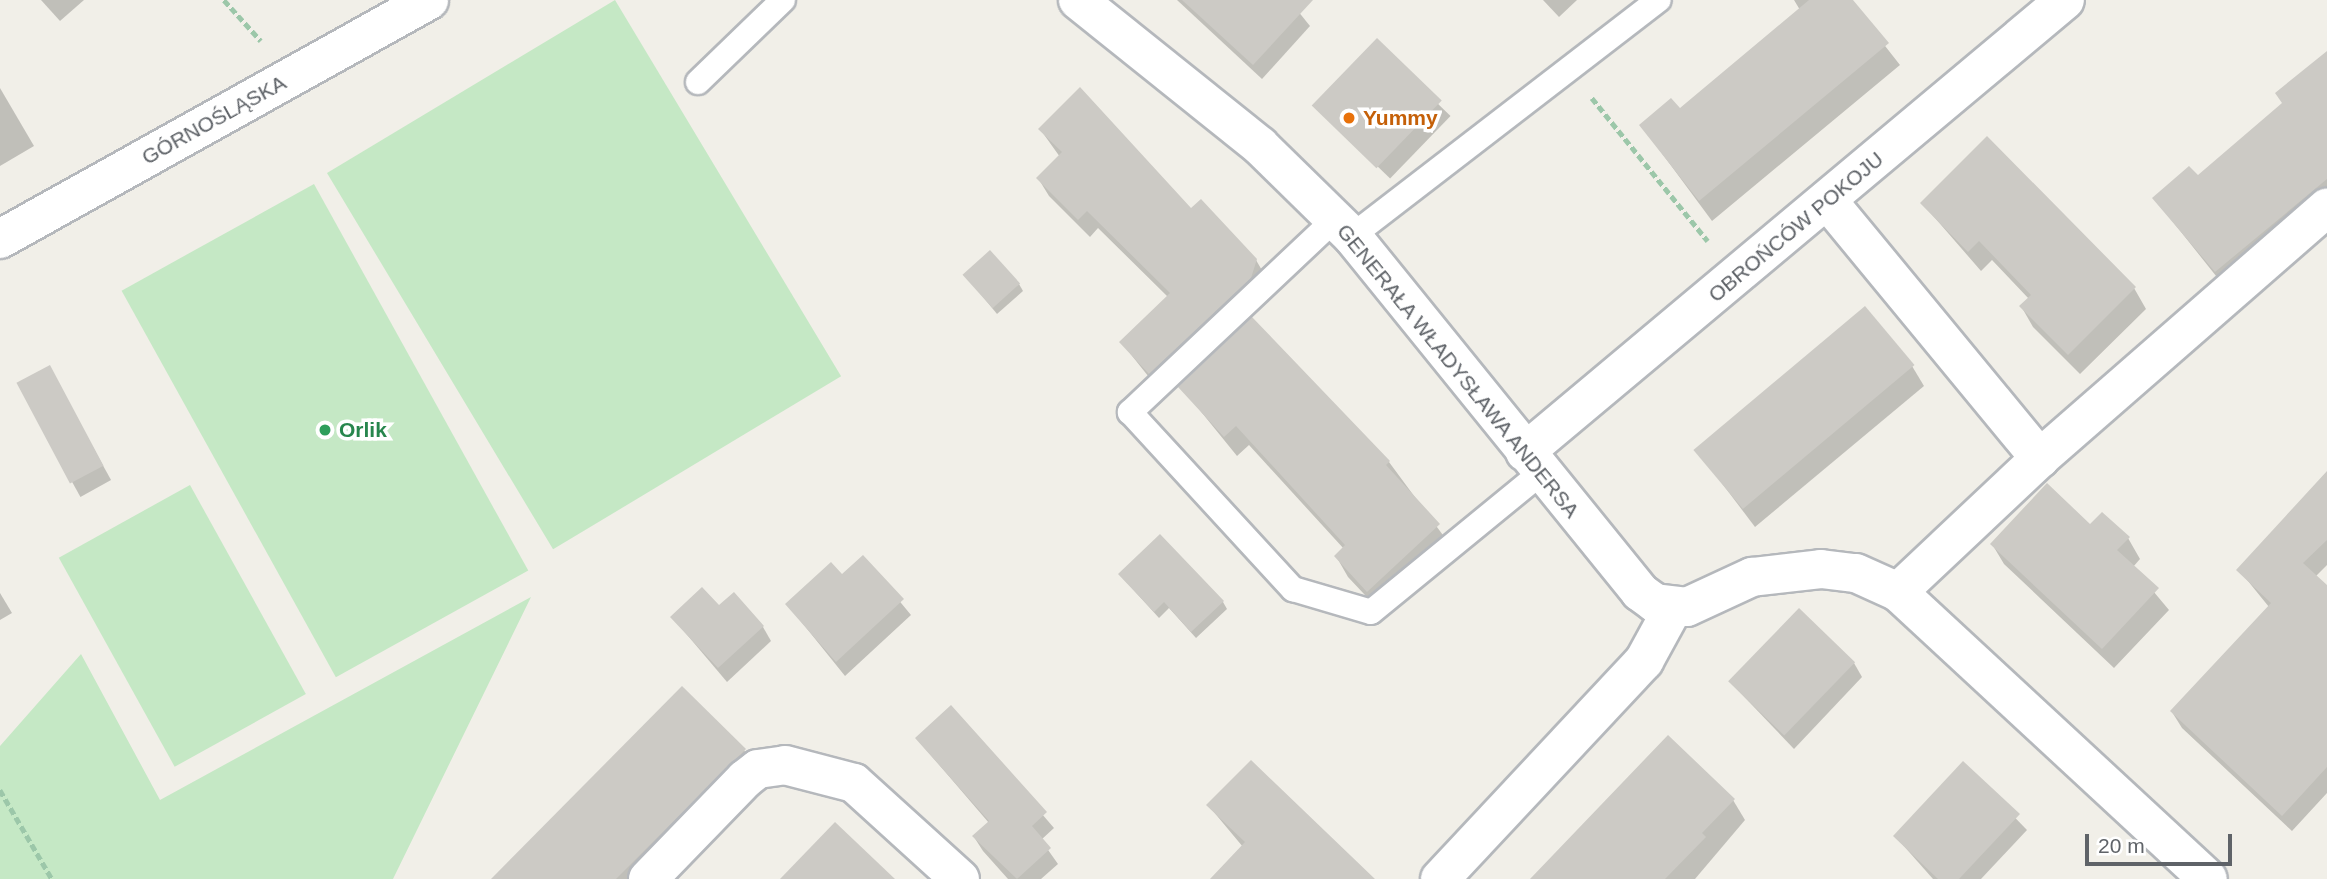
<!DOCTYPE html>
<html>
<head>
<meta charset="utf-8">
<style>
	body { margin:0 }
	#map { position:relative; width:2327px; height:879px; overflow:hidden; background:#f1efe8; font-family:Arial,sans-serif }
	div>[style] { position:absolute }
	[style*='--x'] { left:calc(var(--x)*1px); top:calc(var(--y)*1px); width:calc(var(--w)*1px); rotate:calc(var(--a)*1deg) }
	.green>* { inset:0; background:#c5e8c5; transform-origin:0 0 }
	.shadow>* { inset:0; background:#0003; transform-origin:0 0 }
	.building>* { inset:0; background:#cccac5; transform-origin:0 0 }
	.path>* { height:4.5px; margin-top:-2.25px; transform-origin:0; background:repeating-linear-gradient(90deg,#9cc7a9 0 7px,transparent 0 10.5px) }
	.roads { filter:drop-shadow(2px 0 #b5b8bc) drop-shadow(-2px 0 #b5b8bc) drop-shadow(0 2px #b5b8bc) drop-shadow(0 -2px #b5b8bc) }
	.service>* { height:24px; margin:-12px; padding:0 12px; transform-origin:12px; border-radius:12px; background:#fff }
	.minor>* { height:38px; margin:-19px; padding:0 19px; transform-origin:19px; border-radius:19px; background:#fff }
	.tertiary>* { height:38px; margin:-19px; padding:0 19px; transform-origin:19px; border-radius:19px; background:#fff }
	.dots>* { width:19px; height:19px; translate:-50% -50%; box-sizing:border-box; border:4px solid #fff; border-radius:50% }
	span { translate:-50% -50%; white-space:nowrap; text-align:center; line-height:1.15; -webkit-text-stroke:7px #fff; paint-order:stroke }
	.food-label { font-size:21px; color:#c56008; font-weight:700 }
	.left { translate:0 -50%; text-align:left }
	.street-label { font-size:21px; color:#5f6368 }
	.leisure-label { font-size:21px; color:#27864d; font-weight:700 }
	.scale { position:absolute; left:2085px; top:834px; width:147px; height:32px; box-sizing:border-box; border:4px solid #5f6368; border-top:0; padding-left:9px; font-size:21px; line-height:24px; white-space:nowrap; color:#5f6368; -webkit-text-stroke:5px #fff; paint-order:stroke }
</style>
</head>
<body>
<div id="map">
	<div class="green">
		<i style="left:615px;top:0;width:439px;height:336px;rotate:59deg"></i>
		<i style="left:314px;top:184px;width:442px;height:220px;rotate:61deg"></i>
		<i style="left:190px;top:485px;width:239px;height:150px;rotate:61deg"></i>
		<i style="clip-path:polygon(531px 597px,393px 879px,0 879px,0 746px,81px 654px,160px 800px)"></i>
	</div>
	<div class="shadow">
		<i style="clip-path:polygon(41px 0,84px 0,60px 21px)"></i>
		<i style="clip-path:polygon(1177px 0,1289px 0,1310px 26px,1262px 79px)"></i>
		<i style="clip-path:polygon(1543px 0,1577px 0,1559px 17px)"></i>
		<i style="clip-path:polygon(1794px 0,1849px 0,1900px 65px,1712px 221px,1641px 125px,1679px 110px,1800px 10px)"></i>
		<i style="left:1375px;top:43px;width:105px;height:87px;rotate:44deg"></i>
		<i style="clip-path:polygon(2327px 81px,2327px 209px,2228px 291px,2154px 198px,2198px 178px)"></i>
		<i style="clip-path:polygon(0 88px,34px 146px,0 166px)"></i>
		<i style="clip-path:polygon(1040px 129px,1191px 210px,1256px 260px,1267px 279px,1160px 391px,1121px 342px,1168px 297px,1098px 228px,1090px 237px,1049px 196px,1038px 178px,1060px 157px)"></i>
		<i style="clip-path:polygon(1922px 203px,2134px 288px,2146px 309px,2080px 374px,2033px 327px,2021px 306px,2029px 299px,1992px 260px,1981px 271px)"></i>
		<i style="clip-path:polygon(965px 275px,1019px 284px,1023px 291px,997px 314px)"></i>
		<i style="clip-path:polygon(1912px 366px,1924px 386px,1755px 527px,1696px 449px)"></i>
		<i style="left:49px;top:368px;width:128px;height:35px;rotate:61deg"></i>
		<i style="clip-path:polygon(1181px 387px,1389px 462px,1451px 546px,1380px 611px,1348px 577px,1336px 556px,1344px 549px,1249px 445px,1237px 456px)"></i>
		<i style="clip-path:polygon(2327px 473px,2327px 565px,2315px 577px,2327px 588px,2327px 793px,2292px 831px,2182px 728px,2172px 712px,2269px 607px,2239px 570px)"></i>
		<i style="clip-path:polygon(2090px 526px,2128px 538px,2140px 559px,2133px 567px,2169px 610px,2114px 668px,2004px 564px,1992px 544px)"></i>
		<i style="clip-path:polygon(863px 557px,911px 615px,845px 676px,787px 604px,842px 576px)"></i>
		<i style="clip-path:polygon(1120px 575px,1223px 602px,1227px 609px,1196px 638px,1169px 608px,1159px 618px)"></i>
		<i style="clip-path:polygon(0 593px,12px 613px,0 620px)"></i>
		<i style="clip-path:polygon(719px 608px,763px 627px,771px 641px,727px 682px,672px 617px)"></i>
		<i style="clip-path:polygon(1854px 663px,1862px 677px,1794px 749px,1731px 683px)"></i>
		<i style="clip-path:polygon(951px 708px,1054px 828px,1041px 840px,1058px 864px,1041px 879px,1008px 879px,983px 851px,974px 837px,989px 823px,917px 739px)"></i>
		<i style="clip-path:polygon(744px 750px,756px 770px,648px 879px,511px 879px)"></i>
		<i style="clip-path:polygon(1963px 764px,2027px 830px,1981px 879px,1933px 879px,1895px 836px)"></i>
		<i style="clip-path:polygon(1733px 800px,1745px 820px,1695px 879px,1542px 879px)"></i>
		<i style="clip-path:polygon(1208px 805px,1367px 879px,1212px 879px,1243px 847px)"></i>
	</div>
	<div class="building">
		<i style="clip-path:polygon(1182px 0,1313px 0,1253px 65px)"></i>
		<i style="clip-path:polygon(1809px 0,1853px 0,1889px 43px,1699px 201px,1639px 125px,1671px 98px,1680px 108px)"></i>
		<i style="left:1377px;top:38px;width:90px;height:94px;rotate:44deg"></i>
		<i style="clip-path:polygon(2327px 51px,2327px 179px,2215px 272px,2152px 198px,2189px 166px,2198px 175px,2282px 103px,2275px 93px)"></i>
		<i style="clip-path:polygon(1080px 87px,1191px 208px,1201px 199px,1257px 259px,1251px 278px,1149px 374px,1119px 342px,1170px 293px,1087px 211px,1078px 220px,1036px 178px,1062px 152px,1038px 129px)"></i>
		<i style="clip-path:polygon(1987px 136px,2136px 287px,2068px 355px,2019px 306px,2031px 295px,1979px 241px,1968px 252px,1920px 203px)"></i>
		<i style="left:990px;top:250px;width:45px;height:37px;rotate:48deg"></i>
		<i style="left:1865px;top:306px;width:77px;height:224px;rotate:50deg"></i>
		<i style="clip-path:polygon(1252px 317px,1390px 461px,1386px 465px,1440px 524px,1367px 592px,1334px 556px,1345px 545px,1236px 426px,1224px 437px,1178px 387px)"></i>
		<i style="left:50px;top:365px;width:114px;height:38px;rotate:62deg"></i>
		<i style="clip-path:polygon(2327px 471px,2327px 540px,2303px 563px,2327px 585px,2327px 767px,2282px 816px,2170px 711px,2271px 603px,2236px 570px)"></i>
		<i style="clip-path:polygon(2047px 483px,2090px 524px,2102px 512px,2130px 537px,2117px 550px,2159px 588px,2102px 649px,1990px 544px)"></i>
		<i style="clip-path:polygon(1160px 534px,1224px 601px,1191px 632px,1164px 602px,1154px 612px,1118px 574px)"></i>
		<i style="clip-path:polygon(863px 555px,904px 599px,836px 662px,785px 604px,831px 562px,842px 574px)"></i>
		<i style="clip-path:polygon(702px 587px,719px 605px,734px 592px,764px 626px,718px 668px,670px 617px)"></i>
		<i style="left:1799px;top:608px;width:78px;height:102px;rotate:44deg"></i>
		<i style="clip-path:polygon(682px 686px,746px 749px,616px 879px,491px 879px)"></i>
		<i style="clip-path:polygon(951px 705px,1047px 812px,1032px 826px,1051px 848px,1017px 879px,972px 836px,989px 821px,915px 738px)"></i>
		<i style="clip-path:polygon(1668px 735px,1735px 799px,1702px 833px,1706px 837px,1665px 879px,1530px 879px)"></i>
		<i style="clip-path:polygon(1251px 760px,1375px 879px,1210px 879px,1245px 842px,1206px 805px)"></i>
		<i style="clip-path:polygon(1963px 761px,2020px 814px,1959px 879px,1938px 879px,1893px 836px)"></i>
		<i style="clip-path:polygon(835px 822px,895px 879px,780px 879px)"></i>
	</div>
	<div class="path">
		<i style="--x:224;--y:0;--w:55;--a:47.9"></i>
		<i style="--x:1592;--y:98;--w:184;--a:51"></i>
		<i style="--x:0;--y:790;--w:103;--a:59.7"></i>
	</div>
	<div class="roads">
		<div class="service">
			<i style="--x:698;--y:82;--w:118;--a:-44"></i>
			<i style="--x:1335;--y:219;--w:282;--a:136.7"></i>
			<i style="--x:1130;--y:412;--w:241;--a:47.4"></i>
			<i style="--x:1293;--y:589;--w:81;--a:16.4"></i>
			<i style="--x:1371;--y:612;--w:220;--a:-39.3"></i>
			<i style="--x:1352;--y:236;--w:387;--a:-37.6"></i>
		</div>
		<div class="minor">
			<i style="--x:1078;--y:0;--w:233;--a:38.7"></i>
			<i style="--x:1260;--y:146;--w:129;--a:44.4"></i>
			<i style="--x:1352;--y:236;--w:458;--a:51"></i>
			<i style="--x:1640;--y:592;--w:19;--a:36"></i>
			<i style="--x:1655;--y:603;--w:32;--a:7"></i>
			<i style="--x:1687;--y:607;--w:72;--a:-24.8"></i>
			<i style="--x:1752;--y:577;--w:69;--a:-6.6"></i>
			<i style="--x:1821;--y:569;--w:35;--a:7"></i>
			<i style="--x:1856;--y:573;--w:46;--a:24.3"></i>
			<i style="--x:1898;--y:592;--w:422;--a:42.8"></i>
			<i style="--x:1827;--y:200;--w:335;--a:50.5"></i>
			<i style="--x:1525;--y:452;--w:704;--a:-39.93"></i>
			<i style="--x:1898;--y:592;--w:195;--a:-43.3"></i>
			<i style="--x:2040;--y:458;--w:381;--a:-41.1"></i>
			<i style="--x:648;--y:879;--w:139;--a:-45.9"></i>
			<i style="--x:745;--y:779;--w:16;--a:-38"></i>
			<i style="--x:758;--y:769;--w:27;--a:-8"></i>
			<i style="--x:785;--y:765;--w:71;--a:14.6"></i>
			<i style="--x:854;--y:783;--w:143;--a:42.2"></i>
			<i style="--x:1440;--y:879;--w:299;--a:-46.9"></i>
			<i style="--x:1644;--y:661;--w:60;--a:-61.3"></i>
		</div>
		<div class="tertiary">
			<i style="--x:0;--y:239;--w:491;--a:-29.1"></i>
		</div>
	</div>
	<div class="dots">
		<i style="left:1349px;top:118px;background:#e8710a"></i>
		<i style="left:325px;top:430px;background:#2e9e5b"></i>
	</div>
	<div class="food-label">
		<span class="left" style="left:1363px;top:118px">Yummy</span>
	</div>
	<div class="street-label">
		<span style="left:214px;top:120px;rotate:-29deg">GÓRNOŚLĄSKA</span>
		<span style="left:1796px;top:227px;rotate:-40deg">OBROŃCÓW POKOJU</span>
		<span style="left:1458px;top:371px;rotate:51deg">GENERAŁA WŁADYSŁAWA ANDERSA</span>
	</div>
	<div class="leisure-label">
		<span class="left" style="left:339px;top:430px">Orlik</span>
	</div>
	<div class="scale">20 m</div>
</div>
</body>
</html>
